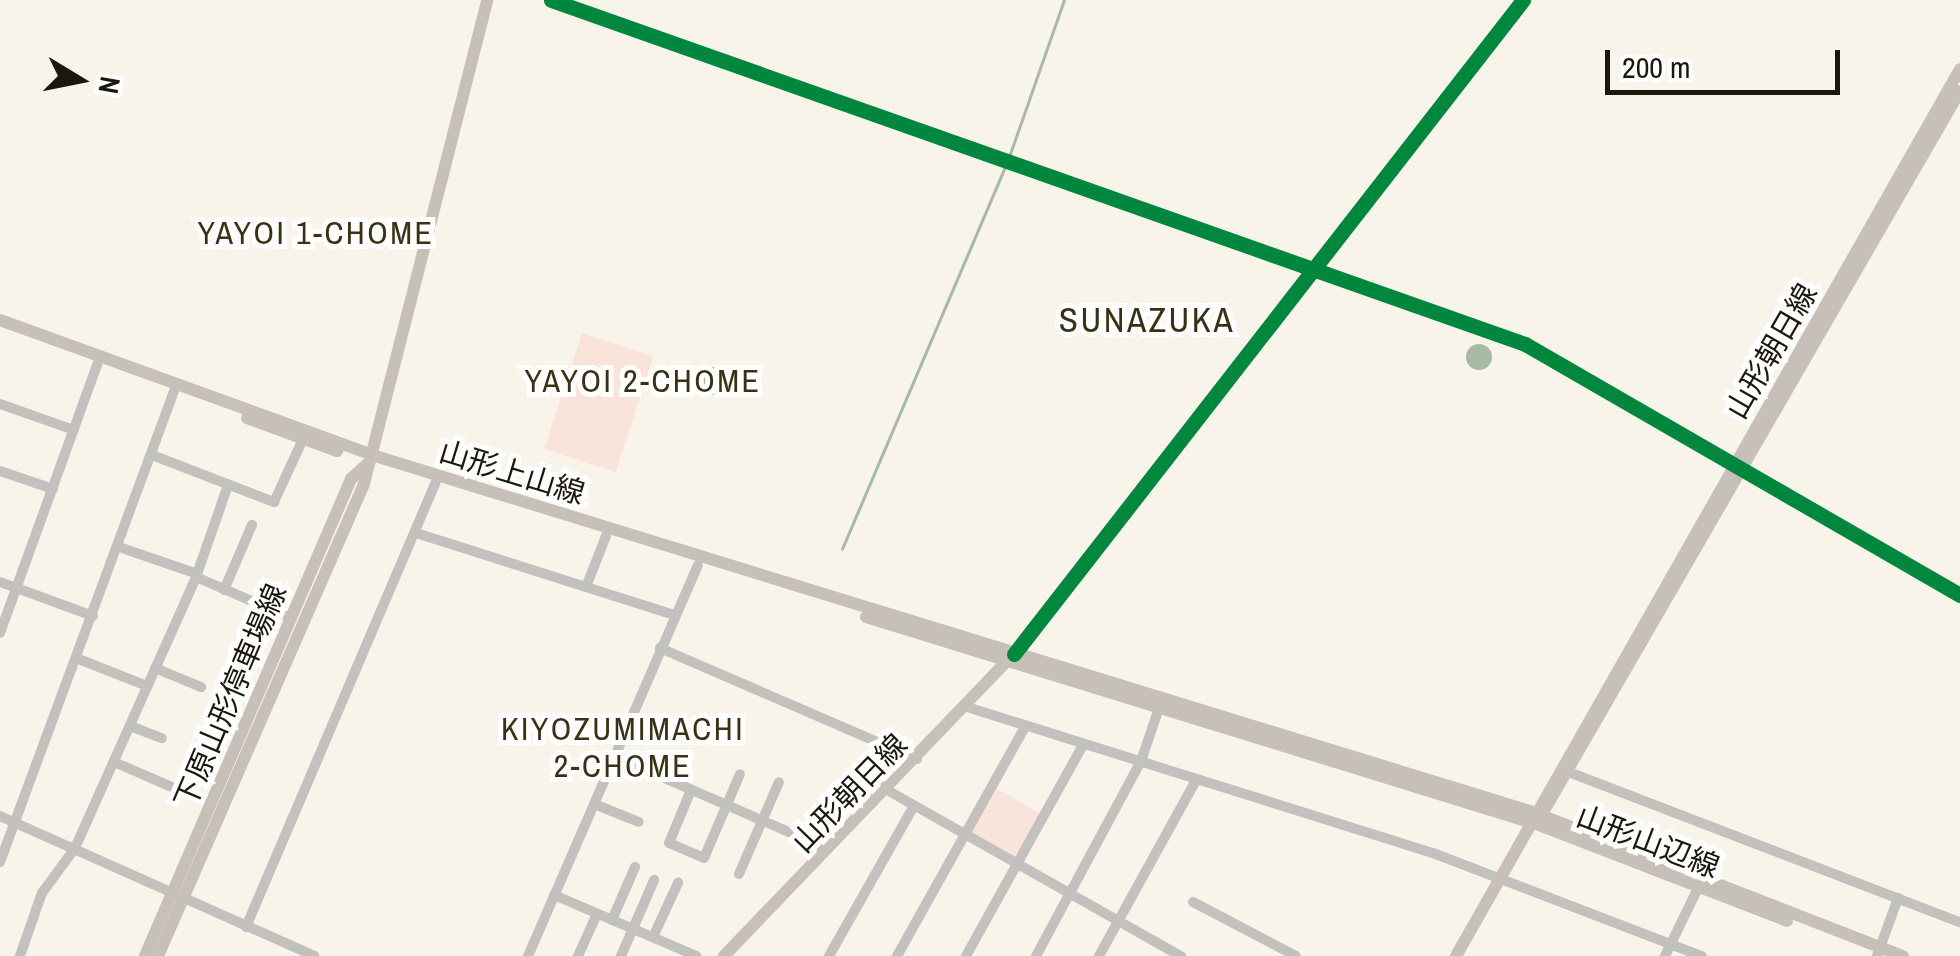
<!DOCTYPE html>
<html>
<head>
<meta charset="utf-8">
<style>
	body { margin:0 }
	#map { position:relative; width:1960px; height:956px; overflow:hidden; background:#f8f4e9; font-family:"Archivo Narrow","Noto Sans JP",sans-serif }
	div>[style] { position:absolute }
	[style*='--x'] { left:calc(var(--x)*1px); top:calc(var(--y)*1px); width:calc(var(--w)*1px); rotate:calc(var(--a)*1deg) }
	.green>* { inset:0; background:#f9e4db; transform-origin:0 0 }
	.water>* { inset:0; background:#a6baa5 }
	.round { border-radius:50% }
	.stream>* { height:2.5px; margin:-1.25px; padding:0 1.25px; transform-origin:1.25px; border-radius:1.25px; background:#a6baa5 }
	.minor>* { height:10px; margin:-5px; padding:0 5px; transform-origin:5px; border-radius:5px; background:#c3c1bd }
	.major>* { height:12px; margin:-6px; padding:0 6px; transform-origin:6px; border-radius:6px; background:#c6c0b9 }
	.cycleway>* { height:15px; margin:-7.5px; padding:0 7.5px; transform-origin:7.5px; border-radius:7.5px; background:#00873e }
	span { translate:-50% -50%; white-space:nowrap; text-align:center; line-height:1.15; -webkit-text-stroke:10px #fff; paint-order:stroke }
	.street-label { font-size:30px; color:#1b170a }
	.neighbourhood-label { font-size:32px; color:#3a3114; letter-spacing:2.5px }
	.quarter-label { font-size:35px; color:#3a3114; letter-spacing:2.5px }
	.north { position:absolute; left:30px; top:30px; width:100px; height:100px; -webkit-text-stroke:8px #fff; paint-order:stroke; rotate:100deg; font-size:28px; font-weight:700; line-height:40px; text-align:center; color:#1b170a }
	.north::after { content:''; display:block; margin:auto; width:35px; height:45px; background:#1b170a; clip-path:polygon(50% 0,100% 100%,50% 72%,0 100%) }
	.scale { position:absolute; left:1605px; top:50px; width:235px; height:45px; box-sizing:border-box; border:5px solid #1b170a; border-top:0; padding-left:12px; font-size:30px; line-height:35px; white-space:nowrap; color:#1b170a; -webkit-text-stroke:8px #fff; paint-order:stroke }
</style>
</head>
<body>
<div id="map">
	<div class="green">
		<i style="left:582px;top:333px;width:75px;height:122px;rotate:18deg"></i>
		<i style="left:996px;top:788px;width:52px;height:54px;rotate:30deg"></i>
	</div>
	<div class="water">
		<i class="round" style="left:1466px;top:344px;width:26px;height:26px"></i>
		<i class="round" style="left:699px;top:367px;width:28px;height:28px"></i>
	</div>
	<div class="stream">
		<i style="--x:1009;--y:157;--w:166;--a:-70.7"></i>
		<i style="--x:842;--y:549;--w:418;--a:-66.9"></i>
	</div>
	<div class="minor">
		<i style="--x:551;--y:0;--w:1033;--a:19.45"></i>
		<i style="--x:1525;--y:344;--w:502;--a:29.99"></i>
		<i style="--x:0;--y:404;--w:78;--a:19.4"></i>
		<i style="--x:152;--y:455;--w:131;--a:21.1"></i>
		<i style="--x:274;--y:502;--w:69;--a:-65.3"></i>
		<i style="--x:0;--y:471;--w:56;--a:18.8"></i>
		<i style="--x:416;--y:533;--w:271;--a:17.6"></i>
		<i style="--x:119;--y:547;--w:80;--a:18.9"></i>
		<i style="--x:196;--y:577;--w:103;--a:23.3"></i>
		<i style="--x:0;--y:582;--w:99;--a:20.1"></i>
		<i style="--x:586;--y:587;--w:55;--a:-68.6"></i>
		<i style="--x:224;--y:590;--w:71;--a:-66.7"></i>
		<i style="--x:0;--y:633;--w:287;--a:-70.1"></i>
		<i style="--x:660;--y:648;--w:280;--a:23.4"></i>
		<i style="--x:1014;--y:654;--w:829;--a:-52.11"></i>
		<i style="--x:76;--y:658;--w:76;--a:21.5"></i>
		<i style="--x:155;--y:668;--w:50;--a:22.4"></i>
		<i style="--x:967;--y:707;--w:488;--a:17.4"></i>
		<i style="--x:1433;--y:853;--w:288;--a:21"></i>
		<i style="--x:130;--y:726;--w:34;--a:21"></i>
		<i style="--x:614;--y:756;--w:233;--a:23.5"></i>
		<i style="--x:114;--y:762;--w:106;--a:23.4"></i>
		<i style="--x:1566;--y:771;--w:422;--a:21"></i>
		<i style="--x:691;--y:790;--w:57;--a:112.5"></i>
		<i style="--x:669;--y:843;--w:38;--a:23"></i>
		<i style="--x:704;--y:858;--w:91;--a:-66.8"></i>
		<i style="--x:887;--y:790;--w:338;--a:29.5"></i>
		<i style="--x:594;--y:804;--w:48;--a:21.8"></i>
		<i style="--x:0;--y:816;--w:344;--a:24"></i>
		<i style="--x:0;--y:862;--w:502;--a:-69.72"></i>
		<i style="--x:739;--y:874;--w:100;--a:-66.5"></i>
		<i style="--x:554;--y:895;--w:155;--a:23.2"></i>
		<i style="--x:1193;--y:902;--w:116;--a:27.7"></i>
		<i style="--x:612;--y:920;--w:58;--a:-66.5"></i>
		<i style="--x:246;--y:927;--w:483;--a:-66.9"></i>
		<i style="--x:653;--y:937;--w:60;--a:-65.2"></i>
		<i style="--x:20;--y:956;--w:67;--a:-70.8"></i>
		<i style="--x:42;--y:893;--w:56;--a:-53.7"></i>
		<i style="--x:75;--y:848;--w:297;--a:-65.9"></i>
		<i style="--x:196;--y:577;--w:97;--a:-70.8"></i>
		<i style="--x:528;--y:956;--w:426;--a:-66.5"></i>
		<i style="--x:578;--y:956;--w:46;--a:-65.7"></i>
		<i style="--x:621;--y:956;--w:83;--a:-66.5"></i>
		<i style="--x:829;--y:956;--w:172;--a:-60.5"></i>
		<i style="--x:897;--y:956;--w:262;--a:-60.8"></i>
		<i style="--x:966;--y:956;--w:241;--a:-61"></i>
		<i style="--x:1036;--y:956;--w:221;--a:-61.7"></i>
		<i style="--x:1141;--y:761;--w:62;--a:-71.3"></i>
		<i style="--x:1099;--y:956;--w:201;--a:-61.1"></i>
		<i style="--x:1665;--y:956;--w:76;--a:-64.1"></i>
		<i style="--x:1877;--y:956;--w:62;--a:-70.1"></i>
	</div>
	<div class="major">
		<i style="--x:0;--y:320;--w:396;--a:19.9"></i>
		<i style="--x:372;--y:455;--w:1215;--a:17.09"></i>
		<i style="--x:1533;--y:812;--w:397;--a:21.3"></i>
		<i style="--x:247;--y:418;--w:96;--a:20.1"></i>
		<i style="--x:866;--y:617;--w:701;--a:17.17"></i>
		<i style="--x:1536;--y:824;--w:269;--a:21.1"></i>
		<i style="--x:1538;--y:821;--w:843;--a:-59.97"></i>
		<i style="--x:145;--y:956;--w:520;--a:-66.64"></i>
		<i style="--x:351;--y:479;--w:23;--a:-43"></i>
		<i style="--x:158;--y:956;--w:515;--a:-66.42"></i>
		<i style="--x:364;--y:484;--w:499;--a:-75.7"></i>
		<i style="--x:724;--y:956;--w:412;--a:-46.2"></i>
		<i style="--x:1456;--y:956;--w:1020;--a:-60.39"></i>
	</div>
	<div class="cycleway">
		<i style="--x:551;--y:0;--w:1033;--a:19.45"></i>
		<i style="--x:1525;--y:344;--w:502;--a:29.99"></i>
		<i style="--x:1014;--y:654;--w:829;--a:-52.11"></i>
	</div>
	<div class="street-label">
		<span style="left:1771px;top:351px;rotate:-60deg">山形朝日線</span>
		<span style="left:512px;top:472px;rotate:17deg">山形上山線</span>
		<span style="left:230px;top:696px;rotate:-67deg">下原山形停車場線</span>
		<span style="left:849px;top:793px;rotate:-46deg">山形朝日線</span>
		<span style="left:1648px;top:841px;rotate:21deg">山形山辺線</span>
	</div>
	<div class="neighbourhood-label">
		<span style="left:316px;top:233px">YAYOI 1-CHOME</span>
		<span style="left:643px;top:381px">YAYOI 2-CHOME</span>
		<span style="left:623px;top:748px">KIYOZUMIMACHI<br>2-CHOME</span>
	</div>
	<div class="quarter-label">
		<span style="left:1147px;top:320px">SUNAZUKA</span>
	</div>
	<div class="north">N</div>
	<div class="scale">200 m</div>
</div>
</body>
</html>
